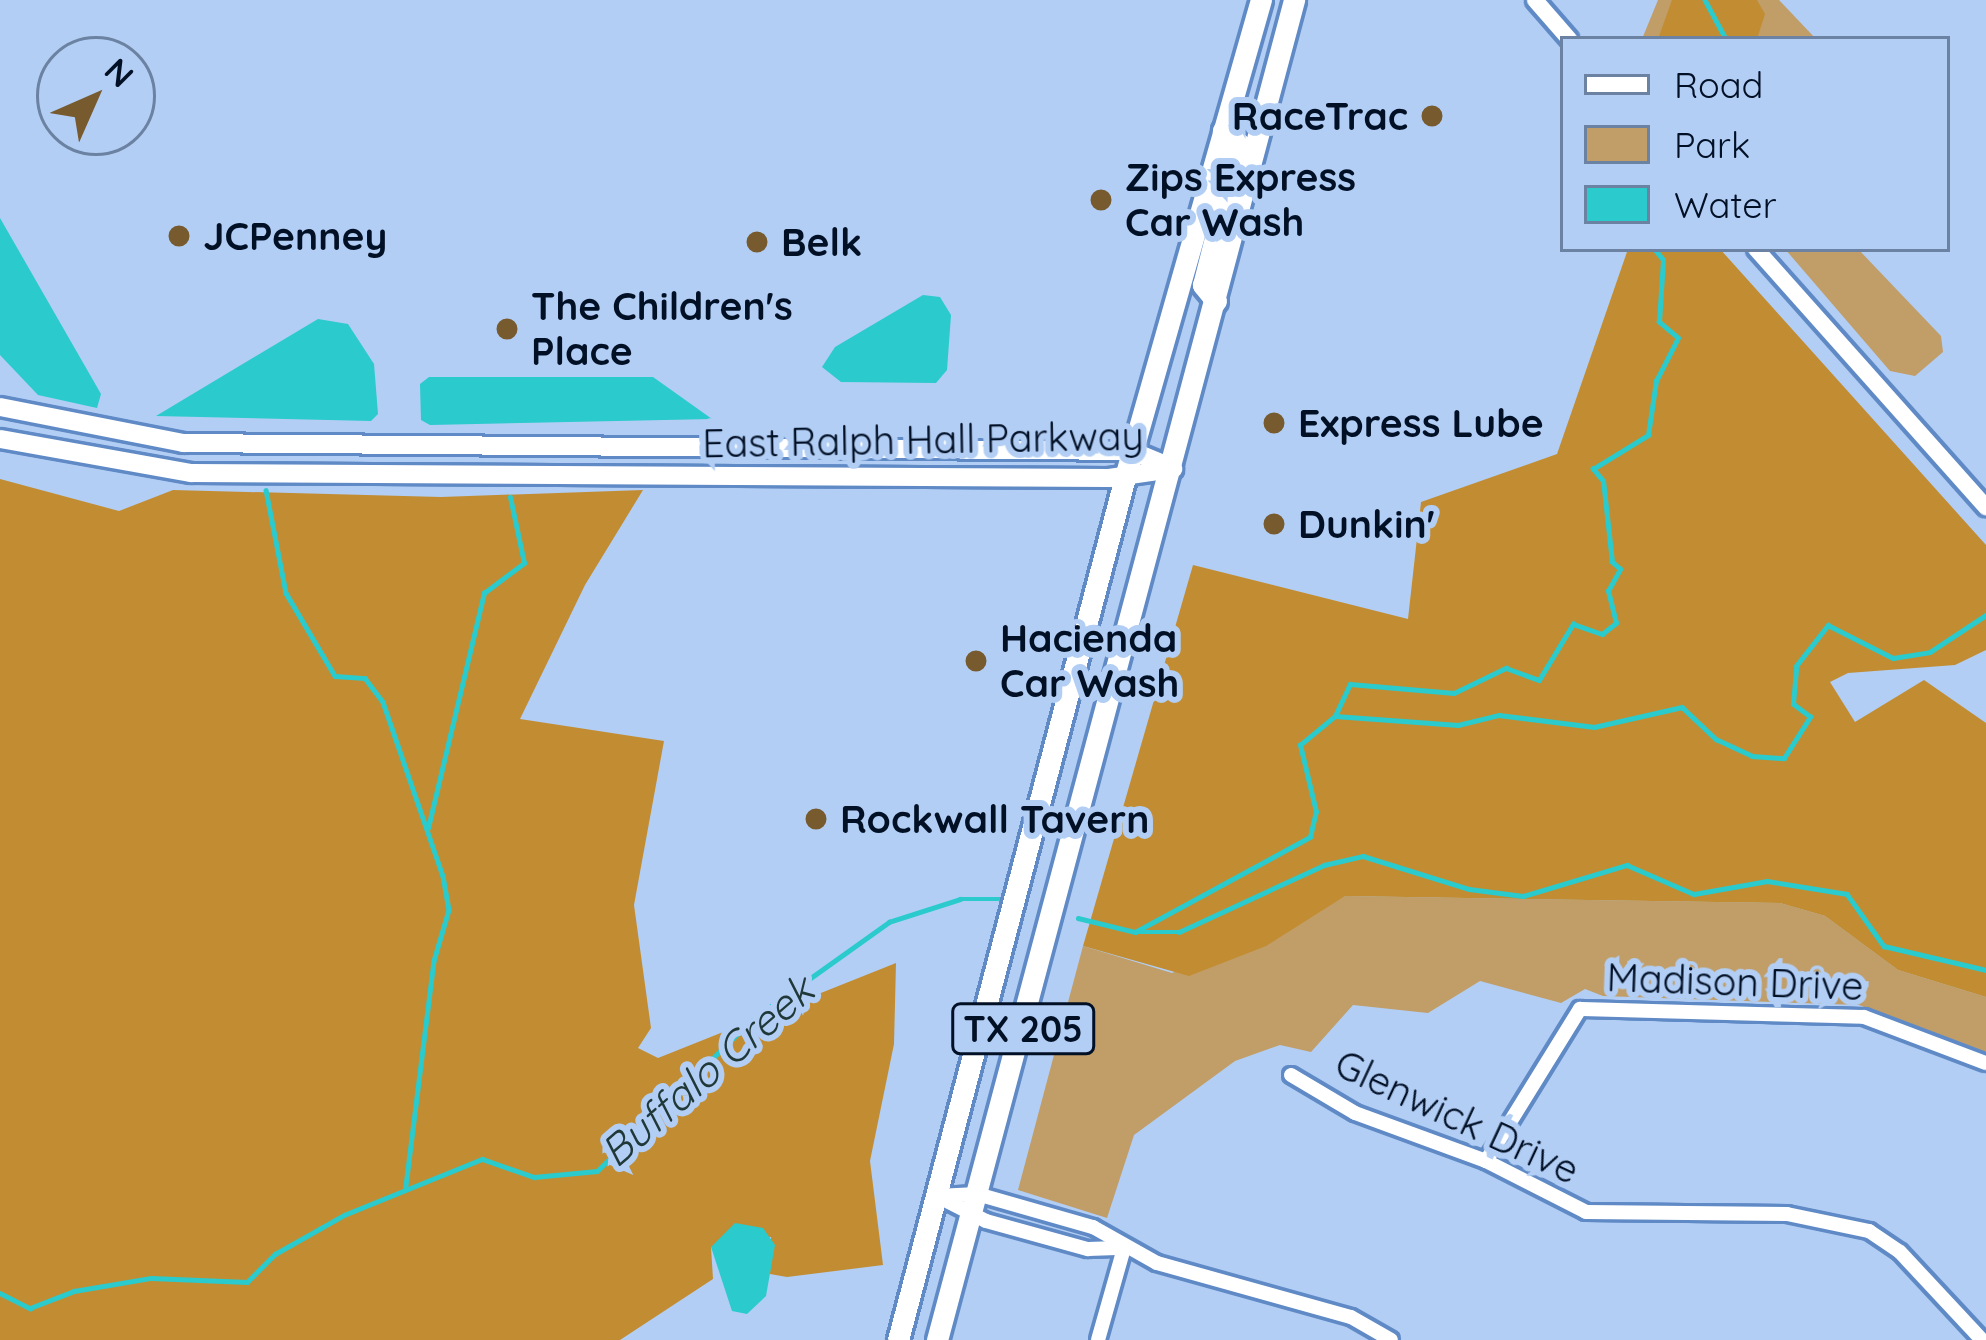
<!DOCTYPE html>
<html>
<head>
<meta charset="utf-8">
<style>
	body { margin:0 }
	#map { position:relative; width:1986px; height:1340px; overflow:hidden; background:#b2cef4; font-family:Quicksand,sans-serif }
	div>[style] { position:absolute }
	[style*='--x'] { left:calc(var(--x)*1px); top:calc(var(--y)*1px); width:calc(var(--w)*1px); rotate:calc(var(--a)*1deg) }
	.green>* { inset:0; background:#c19d67 }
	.forest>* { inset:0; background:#c28d32 }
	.water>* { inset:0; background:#2acacd }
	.stream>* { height:4.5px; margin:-2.25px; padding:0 2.25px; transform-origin:2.25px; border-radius:2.25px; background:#2acacd }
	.roads { filter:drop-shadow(3px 0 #5f8ac6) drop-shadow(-3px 0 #5f8ac6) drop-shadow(0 3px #5f8ac6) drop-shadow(0 -3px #5f8ac6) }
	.minor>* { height:14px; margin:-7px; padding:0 7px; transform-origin:7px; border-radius:7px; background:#fff }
	.tertiary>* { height:16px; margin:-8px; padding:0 8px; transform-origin:8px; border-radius:8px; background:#fff }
	.secondary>* { height:18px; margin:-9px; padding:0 9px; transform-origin:9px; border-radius:9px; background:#fff }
	.primary>* { height:21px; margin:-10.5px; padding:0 10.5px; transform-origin:10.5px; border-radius:10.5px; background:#fff }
	.dots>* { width:33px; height:33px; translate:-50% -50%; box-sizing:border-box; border:6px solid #b2cef4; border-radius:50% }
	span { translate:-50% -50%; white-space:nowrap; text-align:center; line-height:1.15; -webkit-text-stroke:12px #b2cef4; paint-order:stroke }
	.shield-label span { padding:3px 9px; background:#b2cef4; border:3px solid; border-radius:9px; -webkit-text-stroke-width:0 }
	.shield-label { font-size:36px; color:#021026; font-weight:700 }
	.poi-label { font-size:39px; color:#021026; font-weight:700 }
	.right { translate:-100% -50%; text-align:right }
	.left { translate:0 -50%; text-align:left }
	.street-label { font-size:39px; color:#021026 }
	.water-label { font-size:42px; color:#203838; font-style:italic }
	.legend { position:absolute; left:1560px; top:36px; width:390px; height:216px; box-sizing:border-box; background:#b2cef4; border:3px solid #6c82a2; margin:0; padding:15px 21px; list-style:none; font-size:36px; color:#021026 }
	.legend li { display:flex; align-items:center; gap:24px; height:60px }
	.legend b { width:60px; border:3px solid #6c82a2 }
	.north { position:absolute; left:36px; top:36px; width:120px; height:120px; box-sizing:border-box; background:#b2cef4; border:3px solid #6c82a2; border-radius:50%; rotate:45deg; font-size:33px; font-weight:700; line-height:48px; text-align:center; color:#021026 }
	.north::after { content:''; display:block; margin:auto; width:42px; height:54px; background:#775a2d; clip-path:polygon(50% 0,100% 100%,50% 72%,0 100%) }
</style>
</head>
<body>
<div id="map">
	<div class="green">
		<i style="clip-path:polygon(1658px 0,1779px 0,1816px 39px,1642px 39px)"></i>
		<i style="clip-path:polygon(1785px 249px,1858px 249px,1941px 336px,1943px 352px,1915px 376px,1890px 371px)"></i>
		<i style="clip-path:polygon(1345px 896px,1780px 903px,1825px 916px,1898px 970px,1986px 997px,1986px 1052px,1859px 1005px,1603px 996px,1585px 989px,1561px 1003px,1480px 981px,1428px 1013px,1353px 1005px,1311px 1052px,1280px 1045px,1235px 1061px,1134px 1135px,1107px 1218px,1018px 1190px,1083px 946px,1172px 973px)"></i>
	</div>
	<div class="forest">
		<i style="clip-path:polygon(1672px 0,1757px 0,1765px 14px,1757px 39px,1658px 39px)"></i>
		<i style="clip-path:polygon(1628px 249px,1720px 249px,1986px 545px,1986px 650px,1955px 665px,1848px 673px,1830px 682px,1855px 722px,1924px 680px,1986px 723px,1986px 997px,1898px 970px,1825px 916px,1780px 903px,1345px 896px,1266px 946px,1189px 976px,1083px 946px,1193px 565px,1408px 619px,1421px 502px,1557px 454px)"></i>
		<i style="clip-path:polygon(0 479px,119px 511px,173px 490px,441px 497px,643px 490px,585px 585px,520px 719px,664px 741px,634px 905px,651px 1028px,638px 1048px,658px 1058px,896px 963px,894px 1044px,870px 1161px,883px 1265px,787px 1277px,770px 1274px,771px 1237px,711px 1247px,713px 1279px,620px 1340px,0 1340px)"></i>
	</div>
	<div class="water">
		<i style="clip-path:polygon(0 218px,101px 394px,97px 408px,38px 395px,0 355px)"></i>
		<i style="clip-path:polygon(923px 295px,940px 297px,951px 315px,947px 370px,936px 383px,841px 382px,822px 367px,835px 347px)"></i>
		<i style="clip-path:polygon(318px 319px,348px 324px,374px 364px,378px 414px,371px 421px,156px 416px)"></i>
		<i style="clip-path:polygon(429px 377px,653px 377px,712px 419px,430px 425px,421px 420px,420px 384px)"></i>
		<i style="clip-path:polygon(735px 1223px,763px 1228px,775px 1245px,766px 1296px,747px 1314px,732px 1311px,711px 1247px)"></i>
	</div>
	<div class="stream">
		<i style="--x:1705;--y:0;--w:44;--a:61.7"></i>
		<i style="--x:1678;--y:39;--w:8;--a:0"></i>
		<i style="--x:266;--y:490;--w:105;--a:79"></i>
		<i style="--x:286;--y:593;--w:96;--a:59.4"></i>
		<i style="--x:335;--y:676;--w:30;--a:4"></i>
		<i style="--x:365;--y:678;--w:30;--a:53"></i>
		<i style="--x:383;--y:702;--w:184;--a:71"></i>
		<i style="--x:443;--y:876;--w:35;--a:80"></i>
		<i style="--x:449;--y:910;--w:53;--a:106.4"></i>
		<i style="--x:434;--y:961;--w:227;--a:97.1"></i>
		<i style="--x:1335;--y:716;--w:35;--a:-65"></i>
		<i style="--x:1350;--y:684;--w:104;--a:4.9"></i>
		<i style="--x:1454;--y:693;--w:58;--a:-25.7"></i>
		<i style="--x:1506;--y:668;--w:35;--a:20"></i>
		<i style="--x:1539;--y:680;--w:66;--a:-58.7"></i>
		<i style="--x:1573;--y:624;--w:31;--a:19"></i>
		<i style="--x:1602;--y:634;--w:18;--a:-38"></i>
		<i style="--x:1616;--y:623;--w:33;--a:-104"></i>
		<i style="--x:1608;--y:591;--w:25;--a:-61"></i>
		<i style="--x:1620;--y:569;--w:11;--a:-139"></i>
		<i style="--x:1612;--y:562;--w:81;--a:-96.3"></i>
		<i style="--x:1603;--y:481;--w:16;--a:-130"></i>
		<i style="--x:1593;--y:469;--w:65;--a:-31.7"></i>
		<i style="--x:1648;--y:435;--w:55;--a:-81.6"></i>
		<i style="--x:1656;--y:381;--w:48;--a:-62.9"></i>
		<i style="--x:1678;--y:338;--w:25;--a:-140"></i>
		<i style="--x:1659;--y:322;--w:62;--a:-86.3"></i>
		<i style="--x:1663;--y:260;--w:14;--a:-129"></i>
		<i style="--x:428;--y:828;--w:242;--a:-76.6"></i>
		<i style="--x:484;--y:593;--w:50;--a:-36.9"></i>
		<i style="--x:524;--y:563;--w:67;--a:-102"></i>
		<i style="--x:1078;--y:918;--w:59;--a:13.8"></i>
		<i style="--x:1135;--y:932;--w:44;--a:0"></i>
		<i style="--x:1179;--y:932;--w:160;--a:-24.8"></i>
		<i style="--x:1324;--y:865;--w:40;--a:-13"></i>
		<i style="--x:1363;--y:856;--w:111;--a:17.3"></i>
		<i style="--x:1469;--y:889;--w:54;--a:7.4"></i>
		<i style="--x:1523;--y:896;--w:109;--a:-16.6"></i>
		<i style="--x:1627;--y:865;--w:73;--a:23.4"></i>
		<i style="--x:1694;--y:894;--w:74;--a:-10.1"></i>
		<i style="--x:1767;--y:881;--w:81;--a:9.2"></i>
		<i style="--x:1847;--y:894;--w:64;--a:54.6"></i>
		<i style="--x:1884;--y:946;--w:105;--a:13.2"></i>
		<i style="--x:1135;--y:932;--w:199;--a:-28.5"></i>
		<i style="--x:1310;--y:837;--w:26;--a:-77"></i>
		<i style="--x:1316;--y:812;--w:69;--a:-103.4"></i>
		<i style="--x:1300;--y:745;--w:45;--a:-39.6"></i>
		<i style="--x:1335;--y:716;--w:123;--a:4.2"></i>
		<i style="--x:1458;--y:725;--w:42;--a:-13.7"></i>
		<i style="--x:1499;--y:715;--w:96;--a:7.2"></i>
		<i style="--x:1594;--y:727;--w:90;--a:-12.8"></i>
		<i style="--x:1682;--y:707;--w:47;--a:43.3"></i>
		<i style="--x:1716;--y:739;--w:40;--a:25"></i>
		<i style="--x:1752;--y:756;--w:32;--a:4"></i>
		<i style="--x:1784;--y:758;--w:49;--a:-57.6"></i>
		<i style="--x:1810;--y:717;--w:21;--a:-143"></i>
		<i style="--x:1793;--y:704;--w:38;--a:-85"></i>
		<i style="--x:1796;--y:666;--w:52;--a:-52"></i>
		<i style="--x:1828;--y:625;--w:73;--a:26.9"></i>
		<i style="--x:1893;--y:658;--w:37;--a:-9"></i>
		<i style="--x:1930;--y:652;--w:67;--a:-33.5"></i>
		<i style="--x:0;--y:1293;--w:34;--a:27"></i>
		<i style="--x:30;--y:1308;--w:47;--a:-21.1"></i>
		<i style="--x:74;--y:1291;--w:78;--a:-9.6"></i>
		<i style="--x:151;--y:1278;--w:96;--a:2.4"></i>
		<i style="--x:247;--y:1282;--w:40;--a:-45"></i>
		<i style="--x:275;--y:1254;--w:79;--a:-29.5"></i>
		<i style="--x:344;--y:1215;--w:149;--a:-22.1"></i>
		<i style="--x:482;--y:1159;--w:55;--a:19.1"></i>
		<i style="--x:534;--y:1177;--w:63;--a:-5.4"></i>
		<i style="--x:597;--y:1171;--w:218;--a:-44.3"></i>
		<i style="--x:753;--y:1019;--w:167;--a:-35.5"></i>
		<i style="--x:889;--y:922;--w:75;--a:-17.9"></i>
		<i style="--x:960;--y:899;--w:46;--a:0"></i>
	</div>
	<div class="roads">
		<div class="minor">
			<i style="--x:1291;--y:1075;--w:74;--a:30.7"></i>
			<i style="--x:1355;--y:1113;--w:140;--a:20.1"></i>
			<i style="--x:1486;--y:1161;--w:112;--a:27"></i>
			<i style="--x:1586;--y:1212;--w:201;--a:0.6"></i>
			<i style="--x:1787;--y:1214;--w:84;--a:11.7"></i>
			<i style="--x:1869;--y:1231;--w:37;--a:34"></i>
			<i style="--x:1900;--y:1252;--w:120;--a:47"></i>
			<i style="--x:1486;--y:1161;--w:179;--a:-58.3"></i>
			<i style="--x:1580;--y:1009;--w:284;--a:1.6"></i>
			<i style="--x:1864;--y:1017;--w:130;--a:20.7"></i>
			<i style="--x:937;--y:1196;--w:40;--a:-2.9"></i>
			<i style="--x:977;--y:1194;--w:121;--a:15.9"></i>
			<i style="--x:1093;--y:1227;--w:73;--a:29.4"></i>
			<i style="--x:1157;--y:1263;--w:201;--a:15.6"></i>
			<i style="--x:1351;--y:1317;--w:46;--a:29.9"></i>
			<i style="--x:937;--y:1196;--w:55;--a:27"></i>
			<i style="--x:986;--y:1221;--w:106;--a:15.4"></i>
			<i style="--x:1088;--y:1249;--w:36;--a:-2"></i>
			<i style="--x:1098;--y:1340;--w:96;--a:-74.2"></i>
		</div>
		<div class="tertiary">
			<i style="--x:1535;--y:0;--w:52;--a:48.9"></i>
			<i style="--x:1756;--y:249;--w:346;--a:48.3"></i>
		</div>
		<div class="secondary">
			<i style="--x:0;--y:407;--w:187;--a:11.1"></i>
			<i style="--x:183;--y:443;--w:949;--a:0.48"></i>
			<i style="--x:1132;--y:451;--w:44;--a:22.5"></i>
			<i style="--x:0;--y:439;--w:194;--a:10.1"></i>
			<i style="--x:191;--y:473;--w:918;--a:0.31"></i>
			<i style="--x:1109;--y:478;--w:65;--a:-8"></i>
		</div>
		<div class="primary">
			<i style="--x:1216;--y:301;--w:21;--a:-129"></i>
			<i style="--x:1203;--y:285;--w:146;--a:-75.7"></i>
			<i style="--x:1239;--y:144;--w:21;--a:-141"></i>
			<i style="--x:898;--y:1340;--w:892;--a:-75.26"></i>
			<i style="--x:1125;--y:477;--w:496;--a:-74.1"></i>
			<i style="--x:937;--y:1340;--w:1387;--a:-75.08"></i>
		</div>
	</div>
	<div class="dots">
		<i style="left:1432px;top:116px;background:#775a2d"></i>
		<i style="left:1101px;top:200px;background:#775a2d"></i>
		<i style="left:179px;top:236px;background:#775a2d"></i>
		<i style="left:757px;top:242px;background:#775a2d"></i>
		<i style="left:507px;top:329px;background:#775a2d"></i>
		<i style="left:1274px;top:423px;background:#775a2d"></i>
		<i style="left:1274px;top:524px;background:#775a2d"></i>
		<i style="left:976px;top:661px;background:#775a2d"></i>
		<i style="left:816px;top:819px;background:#775a2d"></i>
	</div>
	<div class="shield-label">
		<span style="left:1023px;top:1029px">TX 205</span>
	</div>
	<div class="poi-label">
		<span class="right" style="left:1408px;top:116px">RaceTrac</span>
		<span class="left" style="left:1125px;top:200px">Zips Express<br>Car Wash</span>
		<span class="left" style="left:203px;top:236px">JCPenney</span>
		<span class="left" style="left:781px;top:242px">Belk</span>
		<span class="left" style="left:531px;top:329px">The Children's<br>Place</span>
		<span class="left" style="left:1298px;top:423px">Express Lube</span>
		<span class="left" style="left:1298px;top:524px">Dunkin'</span>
		<span class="left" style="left:1000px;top:661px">Hacienda<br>Car Wash</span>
		<span class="left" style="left:840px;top:819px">Rockwall Tavern</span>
	</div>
	<div class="street-label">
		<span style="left:923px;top:440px;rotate:-1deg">East Ralph Hall Parkway</span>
		<span style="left:1735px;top:982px;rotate:2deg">Madison Drive</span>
		<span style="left:1457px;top:1117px;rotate:25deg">Glenwick Drive</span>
	</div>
	<div class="water-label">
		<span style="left:707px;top:1071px;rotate:-41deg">Buffalo Creek</span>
	</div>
	<ul class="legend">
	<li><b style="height:15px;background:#fff"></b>Road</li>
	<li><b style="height:33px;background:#c19d67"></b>Park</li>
	<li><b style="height:33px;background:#2acacd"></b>Water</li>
	</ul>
	<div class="north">N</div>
</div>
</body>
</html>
